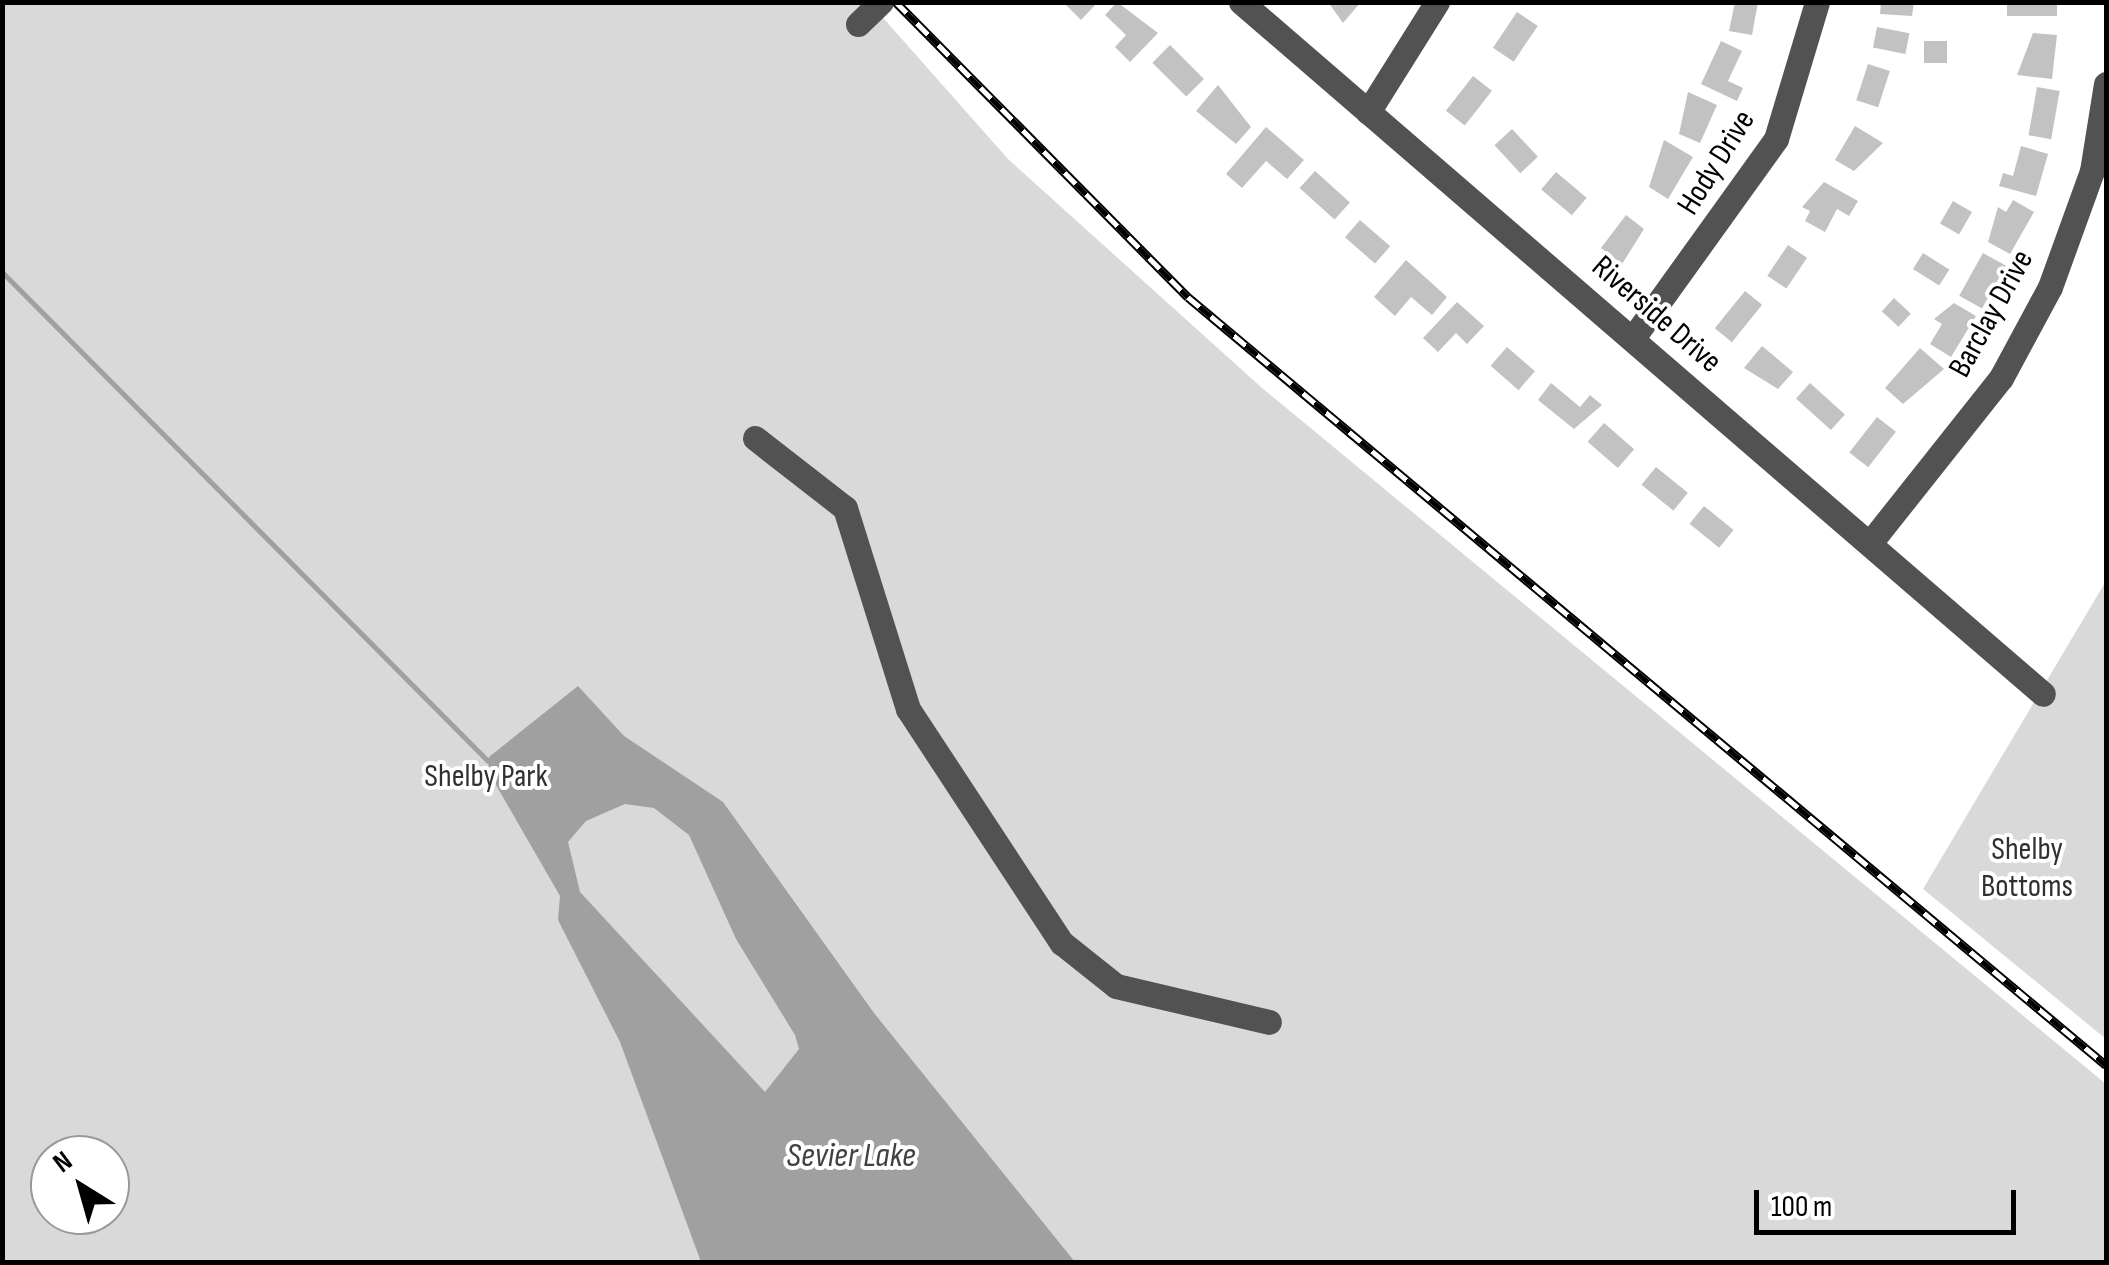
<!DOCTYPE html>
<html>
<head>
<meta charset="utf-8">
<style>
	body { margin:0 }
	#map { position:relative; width:2109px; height:1265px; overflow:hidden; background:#fff; font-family:"Sofia Sans Condensed",sans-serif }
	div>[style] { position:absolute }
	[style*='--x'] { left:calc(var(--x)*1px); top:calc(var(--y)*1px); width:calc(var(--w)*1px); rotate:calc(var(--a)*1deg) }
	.green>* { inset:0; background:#d9d9d9 }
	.water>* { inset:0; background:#a0a0a0 }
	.stream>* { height:5px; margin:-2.5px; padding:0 2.5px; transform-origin:2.5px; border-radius:2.5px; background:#a0a0a0 }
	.building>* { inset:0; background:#c2c2c2; transform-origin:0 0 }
	.minor>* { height:25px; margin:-12.5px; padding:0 12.5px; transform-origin:12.5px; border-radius:12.5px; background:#525252 }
	.rail>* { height:9px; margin-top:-4.5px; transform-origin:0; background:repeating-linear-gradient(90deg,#fff 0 15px,#000 0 30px); box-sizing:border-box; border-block:2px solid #000 }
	span { translate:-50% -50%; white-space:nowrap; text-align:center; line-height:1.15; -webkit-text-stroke:8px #fff; paint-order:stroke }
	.street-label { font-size:32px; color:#000 }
	.park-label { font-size:32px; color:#303030 }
	.water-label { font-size:35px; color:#414141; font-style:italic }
	.frame { position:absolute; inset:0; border:5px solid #000; pointer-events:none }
	.north { position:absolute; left:30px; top:1135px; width:100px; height:100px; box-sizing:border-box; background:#fff; border:2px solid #999; border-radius:50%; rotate:323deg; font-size:28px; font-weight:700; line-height:40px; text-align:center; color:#000 }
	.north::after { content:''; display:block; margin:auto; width:35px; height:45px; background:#000; clip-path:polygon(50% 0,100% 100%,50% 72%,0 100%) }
	.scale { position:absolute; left:1754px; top:1190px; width:262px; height:45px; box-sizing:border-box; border:5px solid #000; border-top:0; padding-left:12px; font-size:30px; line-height:35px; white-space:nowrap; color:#000; -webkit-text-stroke:8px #fff; paint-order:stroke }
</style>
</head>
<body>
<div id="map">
	<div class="green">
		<i style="clip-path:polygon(evenodd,2px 3px,870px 3px,1008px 159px,1262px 388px,2106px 1084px,2106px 1262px,3px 1262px,2px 3px,50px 1155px,110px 1155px,110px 1215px,50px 1215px,50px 1155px)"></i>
		<i style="clip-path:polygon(2106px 581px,2106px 1039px,1923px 889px)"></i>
	</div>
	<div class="water">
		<i style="clip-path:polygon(evenodd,578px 686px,624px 736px,723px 802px,874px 1013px,1075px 1262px,701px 1262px,620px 1042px,558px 920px,560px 896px,488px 771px,489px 757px,578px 686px,625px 804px,654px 808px,689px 835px,736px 939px,795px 1035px,799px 1049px,765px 1092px,580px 892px,568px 842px,586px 821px,625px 804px)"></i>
	</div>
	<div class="stream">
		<i style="--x:2;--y:272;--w:689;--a:45.18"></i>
	</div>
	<div class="building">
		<i style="clip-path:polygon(1063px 2px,1098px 2px,1081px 20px)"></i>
		<i style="clip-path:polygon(1117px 2px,1158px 33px,1130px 62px,1115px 47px,1126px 35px,1105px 15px)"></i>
		<i style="clip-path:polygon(1328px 2px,1361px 2px,1343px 23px)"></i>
		<i style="clip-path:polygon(1735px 2px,1758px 2px,1752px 35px,1729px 31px)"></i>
		<i style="clip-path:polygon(1881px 2px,1914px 2px,1912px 16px,1880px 14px)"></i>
		<i style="left:2007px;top:2px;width:50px;height:14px"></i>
		<i style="left:1517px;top:12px;width:25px;height:43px;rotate:34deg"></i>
		<i style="left:1877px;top:27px;width:33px;height:21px;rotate:11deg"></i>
		<i style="clip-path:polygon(2033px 33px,2057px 35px,2052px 79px,2017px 75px)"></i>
		<i style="clip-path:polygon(1721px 41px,1742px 51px,1728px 81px,1743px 88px,1737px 101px,1701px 84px)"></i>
		<i style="left:1924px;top:41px;width:23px;height:22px"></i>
		<i style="left:1170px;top:45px;width:48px;height:25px;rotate:45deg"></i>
		<i style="left:1868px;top:64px;width:23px;height:38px;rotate:18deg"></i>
		<i style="left:1473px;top:76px;width:24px;height:44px;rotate:38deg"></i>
		<i style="clip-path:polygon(1218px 85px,1251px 127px,1236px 144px,1196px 111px)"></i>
		<i style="left:2037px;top:87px;width:23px;height:49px;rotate:10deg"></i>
		<i style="clip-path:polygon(1688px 92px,1717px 105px,1700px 143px,1679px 134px)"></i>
		<i style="clip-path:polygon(1855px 126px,1883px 143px,1854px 171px,1835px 160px)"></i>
		<i style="clip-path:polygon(1266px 127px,1304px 160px,1287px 179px,1266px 161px,1242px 188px,1226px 174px)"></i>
		<i style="left:1512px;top:129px;width:38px;height:24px;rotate:47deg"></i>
		<i style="clip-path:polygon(1664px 140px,1693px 157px,1668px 199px,1649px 187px)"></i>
		<i style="clip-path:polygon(2021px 146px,2048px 154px,2036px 196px,1999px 186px,2003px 173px,2013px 176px)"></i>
		<i style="left:1315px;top:171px;width:47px;height:23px;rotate:42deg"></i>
		<i style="left:1556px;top:172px;width:40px;height:23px;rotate:40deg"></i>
		<i style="clip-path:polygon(1824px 182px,1858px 201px,1849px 216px,1837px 209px,1825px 232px,1805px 221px,1810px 211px,1802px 207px)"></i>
		<i style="clip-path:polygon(2013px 200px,2034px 212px,2010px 254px,1988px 242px,1998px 207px,2006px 212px)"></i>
		<i style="left:1953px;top:201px;width:22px;height:26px;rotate:30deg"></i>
		<i style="clip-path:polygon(1626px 215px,1644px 229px,1622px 264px,1601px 248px)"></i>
		<i style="left:1360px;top:220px;width:40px;height:23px;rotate:41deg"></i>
		<i style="left:1788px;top:245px;width:23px;height:37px;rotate:34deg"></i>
		<i style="left:1923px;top:253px;width:31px;height:19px;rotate:32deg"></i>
		<i style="left:1983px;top:253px;width:26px;height:49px;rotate:29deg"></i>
		<i style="clip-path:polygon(1406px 260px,1447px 297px,1432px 315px,1411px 297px,1395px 316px,1374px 297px)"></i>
		<i style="left:1745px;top:291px;width:22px;height:48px;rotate:39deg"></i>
		<i style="left:1894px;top:298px;width:23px;height:18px;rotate:43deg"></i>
		<i style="clip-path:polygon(1457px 302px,1484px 326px,1467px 344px,1456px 333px,1438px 352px,1423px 338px)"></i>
		<i style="clip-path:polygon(1954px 303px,1976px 316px,1951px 357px,1930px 344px,1942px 324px,1934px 319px)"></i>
		<i style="clip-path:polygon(1762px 346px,1793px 372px,1778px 389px,1744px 368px)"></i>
		<i style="left:1507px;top:347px;width:37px;height:25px;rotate:41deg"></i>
		<i style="clip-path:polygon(1920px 348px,1944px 369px,1903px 404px,1885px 388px)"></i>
		<i style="clip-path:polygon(1551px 383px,1580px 407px,1590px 395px,1602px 405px,1574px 429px,1538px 400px)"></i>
		<i style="left:1810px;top:383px;width:47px;height:21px;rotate:42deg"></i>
		<i style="left:1877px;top:417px;width:24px;height:45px;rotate:38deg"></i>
		<i style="left:1604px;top:423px;width:40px;height:25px;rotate:41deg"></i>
		<i style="left:1656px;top:467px;width:41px;height:23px;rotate:39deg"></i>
		<i style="left:1704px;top:506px;width:38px;height:23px;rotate:39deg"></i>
	</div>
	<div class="minor">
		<i style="--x:1241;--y:2;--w:1059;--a:40.79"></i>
		<i style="--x:858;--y:24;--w:32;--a:-44"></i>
		<i style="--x:1368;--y:112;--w:130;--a:-57.9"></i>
		<i style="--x:1633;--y:338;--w:245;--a:-54.3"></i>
		<i style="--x:1776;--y:139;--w:143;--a:-73.3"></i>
		<i style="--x:755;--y:438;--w:114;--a:37.9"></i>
		<i style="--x:845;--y:508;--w:211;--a:72.6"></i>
		<i style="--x:908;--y:709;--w:280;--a:56.7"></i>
		<i style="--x:1062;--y:943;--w:69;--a:38.5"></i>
		<i style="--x:1116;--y:986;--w:157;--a:13.2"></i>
		<i style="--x:1870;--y:543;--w:211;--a:-51.6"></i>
		<i style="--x:2001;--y:378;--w:103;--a:-61.7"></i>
		<i style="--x:2050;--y:287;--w:123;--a:-70.1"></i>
		<i style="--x:2092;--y:171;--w:88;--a:-80.9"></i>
	</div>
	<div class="rail">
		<i style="--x:896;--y:2;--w:415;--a:45.3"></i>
		<i style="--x:1188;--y:297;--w:1197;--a:39.92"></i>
	</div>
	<div class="street-label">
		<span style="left:1717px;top:163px;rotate:-58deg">Hody Drive</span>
		<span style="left:1992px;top:314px;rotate:-61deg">Barclay Drive</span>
		<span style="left:1656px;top:315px;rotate:41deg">Riverside Drive</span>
	</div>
	<div class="park-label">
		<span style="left:486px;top:777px">Shelby Park</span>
		<span style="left:2027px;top:869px">Shelby<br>Bottoms</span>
	</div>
	<div class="water-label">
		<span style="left:851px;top:1156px">Sevier Lake</span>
	</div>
	<div class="frame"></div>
	<div class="north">N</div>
	<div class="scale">100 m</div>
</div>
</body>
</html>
